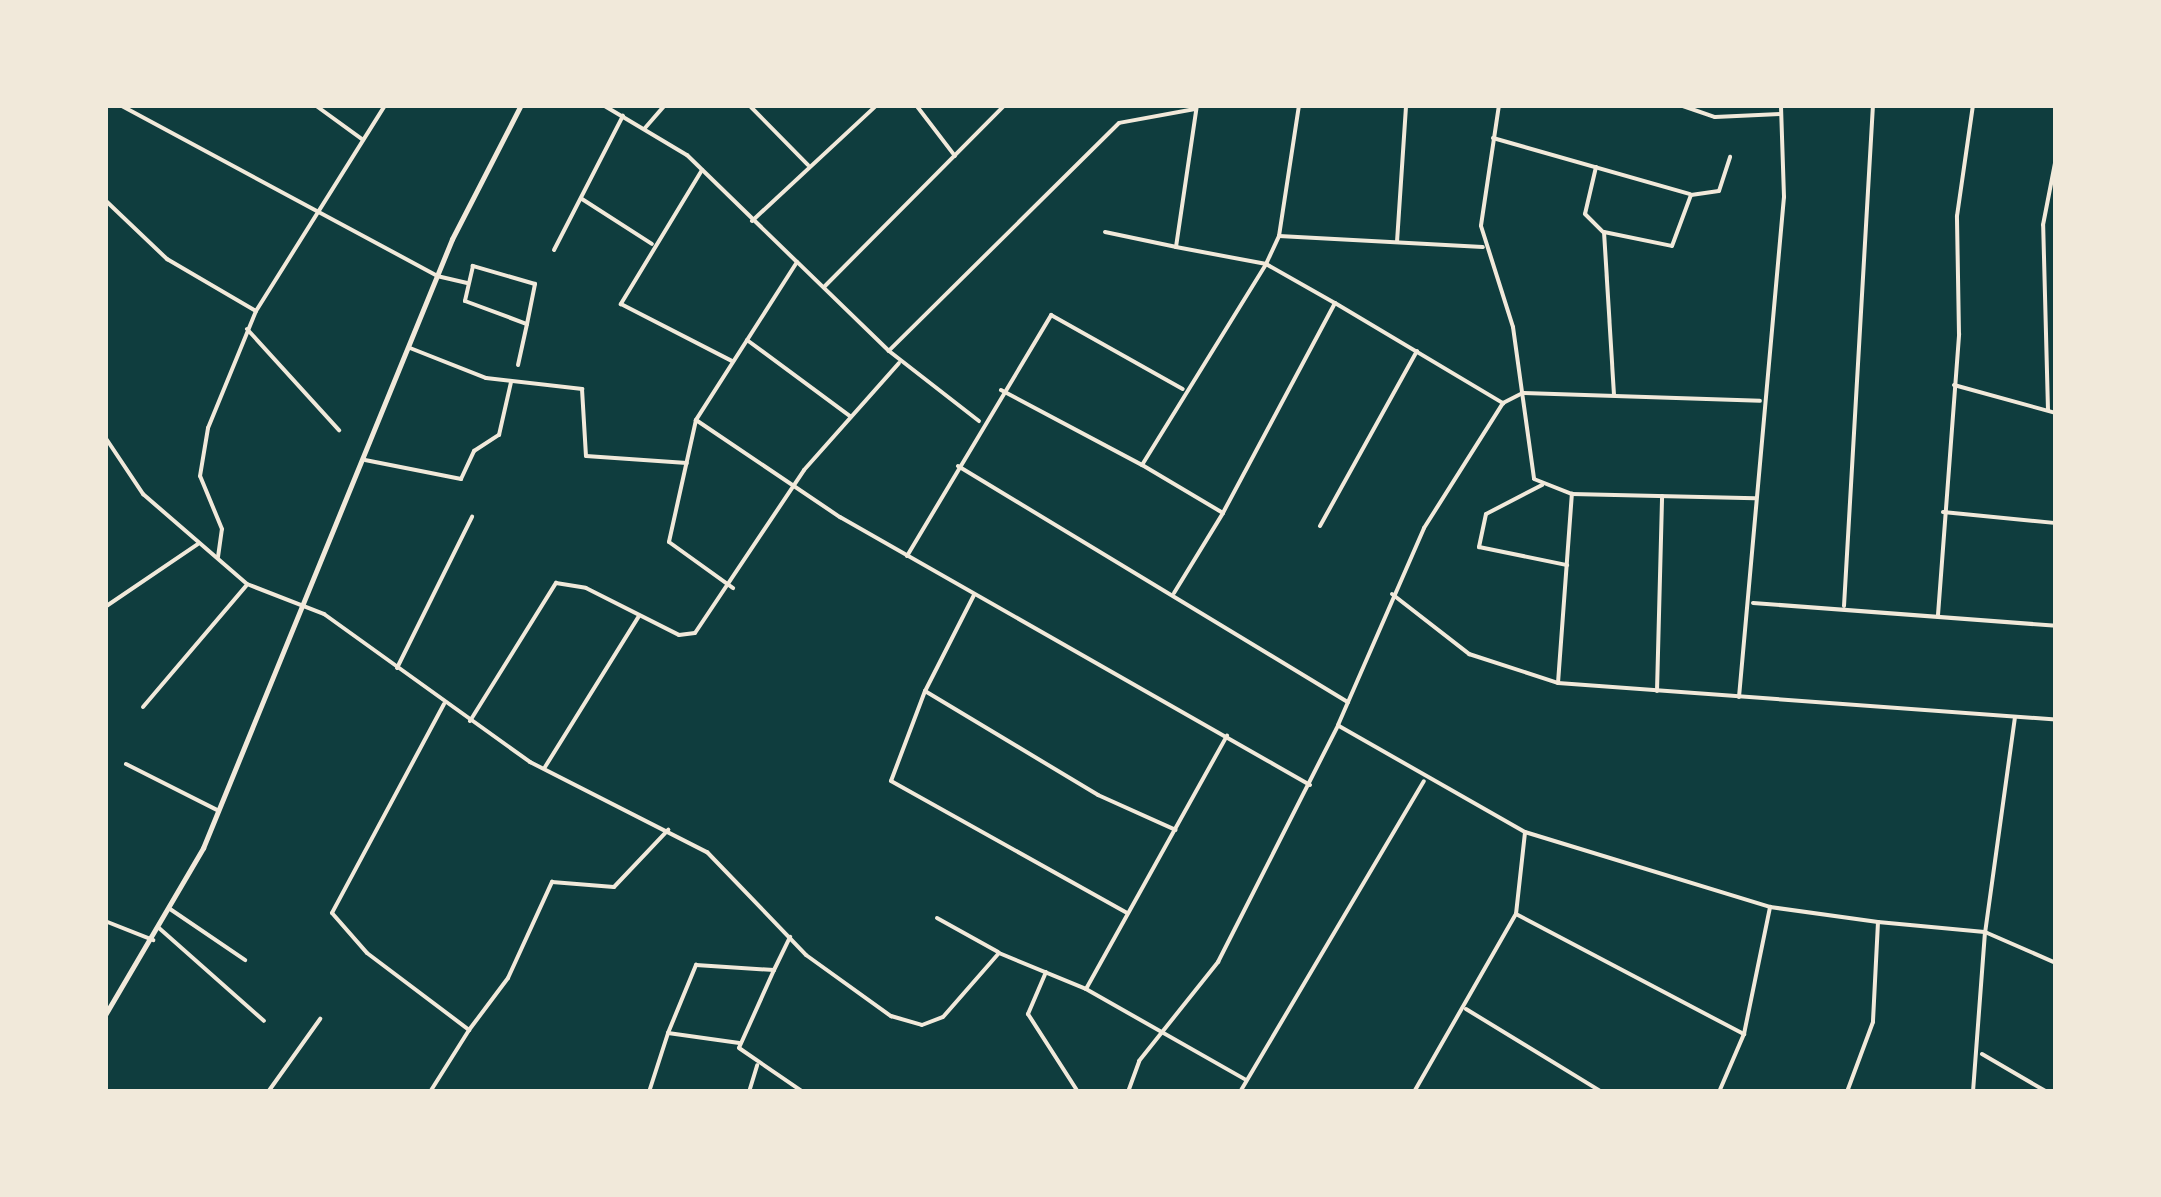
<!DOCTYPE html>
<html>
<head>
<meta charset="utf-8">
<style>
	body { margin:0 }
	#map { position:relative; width:2161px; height:1197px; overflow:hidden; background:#0f3d3e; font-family:"PT Serif",serif }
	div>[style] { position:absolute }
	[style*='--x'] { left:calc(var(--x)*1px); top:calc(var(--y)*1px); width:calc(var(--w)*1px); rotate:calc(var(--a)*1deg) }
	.minor>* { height:4px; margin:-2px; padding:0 2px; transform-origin:2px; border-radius:2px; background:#f1e9da }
	.secondary>* { height:5px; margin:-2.5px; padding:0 2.5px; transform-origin:2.5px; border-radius:2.5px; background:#f1e9da }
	span { translate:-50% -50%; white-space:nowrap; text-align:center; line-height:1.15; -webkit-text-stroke:8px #f1e9da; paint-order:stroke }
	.frame { position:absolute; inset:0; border:108px solid #f1e9da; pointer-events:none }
</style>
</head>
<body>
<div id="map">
	<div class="minor">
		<i style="--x:120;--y:105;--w:360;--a:28.3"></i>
		<i style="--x:437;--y:276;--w:32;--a:13"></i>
		<i style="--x:315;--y:105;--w:58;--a:35.9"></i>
		<i style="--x:603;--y:105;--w:98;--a:30.8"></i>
		<i style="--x:687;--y:155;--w:152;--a:44.2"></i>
		<i style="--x:749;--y:105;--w:84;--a:45.5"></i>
		<i style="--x:916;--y:105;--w:64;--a:52.6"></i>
		<i style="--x:1499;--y:105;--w:122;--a:98.5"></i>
		<i style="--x:1481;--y:226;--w:106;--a:72.4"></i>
		<i style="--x:1513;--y:327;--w:153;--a:82.1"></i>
		<i style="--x:1534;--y:479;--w:41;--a:21.5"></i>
		<i style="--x:1572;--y:494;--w:183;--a:1.3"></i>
		<i style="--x:1680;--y:105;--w:37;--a:19"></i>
		<i style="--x:1715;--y:117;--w:66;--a:-2.6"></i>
		<i style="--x:1195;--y:109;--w:77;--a:169.6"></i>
		<i style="--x:1119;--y:123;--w:324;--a:135.3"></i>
		<i style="--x:889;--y:351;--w:128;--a:-135.9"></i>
		<i style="--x:797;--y:262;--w:188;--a:122.6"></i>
		<i style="--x:696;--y:420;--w:174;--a:34"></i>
		<i style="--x:840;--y:517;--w:541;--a:29.69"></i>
		<i style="--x:645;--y:128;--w:30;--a:-49"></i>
		<i style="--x:1493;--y:138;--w:205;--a:15.9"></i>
		<i style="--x:1596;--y:167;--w:48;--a:103.2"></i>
		<i style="--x:1585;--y:214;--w:25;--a:45"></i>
		<i style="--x:702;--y:170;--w:157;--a:121.2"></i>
		<i style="--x:621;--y:304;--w:125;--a:27.2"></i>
		<i style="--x:582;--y:199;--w:83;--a:32.7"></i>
		<i style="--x:105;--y:200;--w:86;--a:43.6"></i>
		<i style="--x:167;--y:259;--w:103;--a:30.3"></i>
		<i style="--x:752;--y:221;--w:171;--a:-42.9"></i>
		<i style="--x:1105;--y:232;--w:73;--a:11.9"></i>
		<i style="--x:1176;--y:247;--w:144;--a:-81.6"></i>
		<i style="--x:1279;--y:236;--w:204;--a:3.1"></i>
		<i style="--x:1397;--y:242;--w:137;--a:-86.2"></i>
		<i style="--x:1176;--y:247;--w:92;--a:10.7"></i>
		<i style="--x:1266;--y:264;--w:31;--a:-65"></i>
		<i style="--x:1279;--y:236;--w:133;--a:-81.3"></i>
		<i style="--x:554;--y:250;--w:151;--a:-62.8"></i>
		<i style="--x:825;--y:286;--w:255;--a:-45.2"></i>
		<i style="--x:1335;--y:303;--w:196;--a:30.8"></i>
		<i style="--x:1503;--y:403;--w:22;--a:-27"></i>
		<i style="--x:1523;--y:393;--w:237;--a:1.9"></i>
		<i style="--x:247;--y:329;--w:137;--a:47.7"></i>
		<i style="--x:747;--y:340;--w:129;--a:36.5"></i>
		<i style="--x:410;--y:348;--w:82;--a:21.5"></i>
		<i style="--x:486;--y:378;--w:97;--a:6.5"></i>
		<i style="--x:582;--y:389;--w:67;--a:86.6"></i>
		<i style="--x:586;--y:456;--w:101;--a:4"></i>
		<i style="--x:889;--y:351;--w:114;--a:37.9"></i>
		<i style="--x:518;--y:365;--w:42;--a:-77.6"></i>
		<i style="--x:527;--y:324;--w:41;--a:-78.7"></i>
		<i style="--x:535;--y:284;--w:65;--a:-163.8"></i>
		<i style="--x:473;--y:266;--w:36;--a:103"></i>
		<i style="--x:465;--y:301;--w:66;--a:20.4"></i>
		<i style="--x:1954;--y:385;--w:106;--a:15.4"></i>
		<i style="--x:1001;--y:390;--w:160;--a:28"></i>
		<i style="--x:1142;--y:465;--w:236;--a:-58.3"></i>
		<i style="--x:1266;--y:264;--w:79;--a:29.5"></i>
		<i style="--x:1335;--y:303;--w:238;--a:118.1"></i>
		<i style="--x:1223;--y:513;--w:94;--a:-149.3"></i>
		<i style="--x:1614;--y:395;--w:163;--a:-93.5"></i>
		<i style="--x:1604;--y:232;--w:69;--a:11.6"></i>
		<i style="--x:1672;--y:246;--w:54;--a:-69.6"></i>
		<i style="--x:1691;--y:195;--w:28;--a:-8"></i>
		<i style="--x:1719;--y:191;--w:36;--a:-72"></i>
		<i style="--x:2048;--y:410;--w:185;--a:-91.5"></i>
		<i style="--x:2043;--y:225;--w:68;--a:-79"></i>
		<i style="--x:696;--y:420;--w:125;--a:102.5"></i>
		<i style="--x:669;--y:542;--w:79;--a:35.7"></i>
		<i style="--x:105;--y:437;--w:69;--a:56.3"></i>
		<i style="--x:143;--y:494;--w:138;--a:40.9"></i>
		<i style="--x:247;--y:584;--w:83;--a:21.3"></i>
		<i style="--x:324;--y:614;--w:254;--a:35.7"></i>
		<i style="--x:530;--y:762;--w:199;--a:27"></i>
		<i style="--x:707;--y:852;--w:143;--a:46.1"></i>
		<i style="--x:806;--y:955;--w:105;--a:35.7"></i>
		<i style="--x:891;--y:1016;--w:32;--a:16"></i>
		<i style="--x:922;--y:1025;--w:22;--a:-21"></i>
		<i style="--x:943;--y:1017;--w:85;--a:-48.8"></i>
		<i style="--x:999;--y:953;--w:94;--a:22.5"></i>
		<i style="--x:1086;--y:989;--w:184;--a:29.6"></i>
		<i style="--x:365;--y:460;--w:98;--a:11.2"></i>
		<i style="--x:461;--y:479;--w:31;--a:-65"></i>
		<i style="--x:474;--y:451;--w:30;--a:-33"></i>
		<i style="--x:499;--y:435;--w:54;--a:-77.2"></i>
		<i style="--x:958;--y:466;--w:456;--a:31.2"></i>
		<i style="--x:1542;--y:485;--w:63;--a:152.6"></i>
		<i style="--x:1486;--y:514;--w:34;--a:102"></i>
		<i style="--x:1479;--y:547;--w:90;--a:11.6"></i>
		<i style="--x:1943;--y:512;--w:114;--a:5.6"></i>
		<i style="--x:1320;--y:526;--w:200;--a:-61"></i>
		<i style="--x:907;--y:556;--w:281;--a:-59.1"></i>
		<i style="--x:1051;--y:315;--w:151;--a:29.3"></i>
		<i style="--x:218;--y:557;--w:28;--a:-82"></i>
		<i style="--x:222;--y:529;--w:57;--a:-112.5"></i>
		<i style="--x:200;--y:476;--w:49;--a:-80.5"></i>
		<i style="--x:208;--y:428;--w:126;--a:-67.7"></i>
		<i style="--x:256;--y:311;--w:243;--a:-57.9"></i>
		<i style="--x:1174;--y:593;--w:94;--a:-58.5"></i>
		<i style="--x:1392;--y:594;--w:98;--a:37.9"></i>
		<i style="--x:1469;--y:654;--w:94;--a:18"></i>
		<i style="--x:1558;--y:683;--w:499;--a:4.2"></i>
		<i style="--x:974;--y:595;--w:108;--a:117"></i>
		<i style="--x:925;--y:691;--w:202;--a:31"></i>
		<i style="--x:1098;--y:795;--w:85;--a:24.2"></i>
		<i style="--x:1753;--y:603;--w:304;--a:4.3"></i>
		<i style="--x:1844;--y:606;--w:502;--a:-86.69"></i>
		<i style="--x:105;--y:607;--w:112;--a:-34.1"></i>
		<i style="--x:1938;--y:615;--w:282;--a:-85.7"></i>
		<i style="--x:1959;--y:334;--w:118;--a:-91"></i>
		<i style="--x:1957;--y:216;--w:112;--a:-81.8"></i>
		<i style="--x:397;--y:668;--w:169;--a:-63.6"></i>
		<i style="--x:1558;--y:683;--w:190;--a:-85.8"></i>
		<i style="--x:925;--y:691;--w:96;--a:110.7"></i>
		<i style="--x:891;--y:781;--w:270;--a:29.2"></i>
		<i style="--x:1657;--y:691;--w:195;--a:-88.5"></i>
		<i style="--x:1739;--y:697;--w:502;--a:-84.86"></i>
		<i style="--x:1784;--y:197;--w:92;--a:-91.9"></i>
		<i style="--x:444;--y:704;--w:237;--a:118.2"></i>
		<i style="--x:332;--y:913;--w:53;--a:48.8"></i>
		<i style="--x:367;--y:953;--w:128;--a:37"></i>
		<i style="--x:469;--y:1030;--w:65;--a:-53.1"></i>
		<i style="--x:508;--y:978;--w:106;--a:-65.4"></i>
		<i style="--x:552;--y:882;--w:62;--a:4.6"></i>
		<i style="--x:614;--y:887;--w:79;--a:-46.5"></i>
		<i style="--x:143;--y:707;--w:159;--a:-49.6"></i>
		<i style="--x:2015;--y:717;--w:217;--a:97.9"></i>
		<i style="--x:1985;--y:932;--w:77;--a:23.6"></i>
		<i style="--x:470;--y:721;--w:163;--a:-58.1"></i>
		<i style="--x:556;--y:583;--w:30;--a:9"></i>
		<i style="--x:586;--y:588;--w:104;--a:26.8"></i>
		<i style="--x:679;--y:635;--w:16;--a:-7"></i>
		<i style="--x:695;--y:633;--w:196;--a:-56.2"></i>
		<i style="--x:804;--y:470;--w:143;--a:-48.4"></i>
		<i style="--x:1339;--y:726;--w:214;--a:29.7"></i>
		<i style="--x:1525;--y:832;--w:256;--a:17"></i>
		<i style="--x:126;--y:764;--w:104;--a:26.8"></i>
		<i style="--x:545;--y:767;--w:178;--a:-58.1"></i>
		<i style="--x:170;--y:909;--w:91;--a:34.2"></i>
		<i style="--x:1516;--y:914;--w:258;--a:27.8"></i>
		<i style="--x:937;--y:918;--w:70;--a:29.1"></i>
		<i style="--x:105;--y:921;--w:52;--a:21.6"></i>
		<i style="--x:1878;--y:922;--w:107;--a:5.3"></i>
		<i style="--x:1985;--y:932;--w:160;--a:94.3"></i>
		<i style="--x:159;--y:928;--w:140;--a:41.5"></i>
		<i style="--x:774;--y:970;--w:85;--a:114.2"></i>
		<i style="--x:739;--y:1048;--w:78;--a:34.5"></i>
		<i style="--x:1046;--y:972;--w:46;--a:113.2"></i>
		<i style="--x:1028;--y:1014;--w:93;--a:57.3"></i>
		<i style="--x:1086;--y:989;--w:290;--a:-60.9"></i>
		<i style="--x:1466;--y:1009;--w:159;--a:31.4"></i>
		<i style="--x:668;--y:1033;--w:74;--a:-67.6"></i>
		<i style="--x:696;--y:965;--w:78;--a:3.7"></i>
		<i style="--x:774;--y:970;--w:37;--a:-64"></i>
		<i style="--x:1982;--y:1054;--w:75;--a:30.3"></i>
		<i style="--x:268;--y:1092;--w:90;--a:-54.5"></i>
		<i style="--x:430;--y:1092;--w:73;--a:-57.8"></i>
		<i style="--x:649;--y:1092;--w:62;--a:-72.1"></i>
		<i style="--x:668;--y:1033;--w:72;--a:8"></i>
		<i style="--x:749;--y:1092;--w:28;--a:-73"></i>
		<i style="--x:1128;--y:1092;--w:33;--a:-70"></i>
		<i style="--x:1139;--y:1061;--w:127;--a:-51.4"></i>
		<i style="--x:1218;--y:962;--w:266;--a:-63.1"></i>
		<i style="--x:1338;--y:725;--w:215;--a:-66.4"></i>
		<i style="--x:1424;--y:528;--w:148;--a:-57.7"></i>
		<i style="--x:1240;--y:1092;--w:361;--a:-59.4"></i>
		<i style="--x:1414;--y:1092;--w:205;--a:-60.2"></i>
		<i style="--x:1516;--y:914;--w:82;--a:-83.7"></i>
		<i style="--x:1719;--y:1092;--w:63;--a:-66.7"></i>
		<i style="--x:1744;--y:1034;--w:130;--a:-78.4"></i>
		<i style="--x:1770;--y:907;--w:109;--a:7.9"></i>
		<i style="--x:1878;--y:922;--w:100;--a:92.9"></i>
		<i style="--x:1873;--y:1022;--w:75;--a:110.4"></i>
	</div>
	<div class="secondary">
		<i style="--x:105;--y:1015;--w:194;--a:-59.6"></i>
		<i style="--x:203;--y:848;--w:658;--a:-67.76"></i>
		<i style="--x:452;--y:239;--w:151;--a:-62.8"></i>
	</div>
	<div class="frame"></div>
</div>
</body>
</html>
